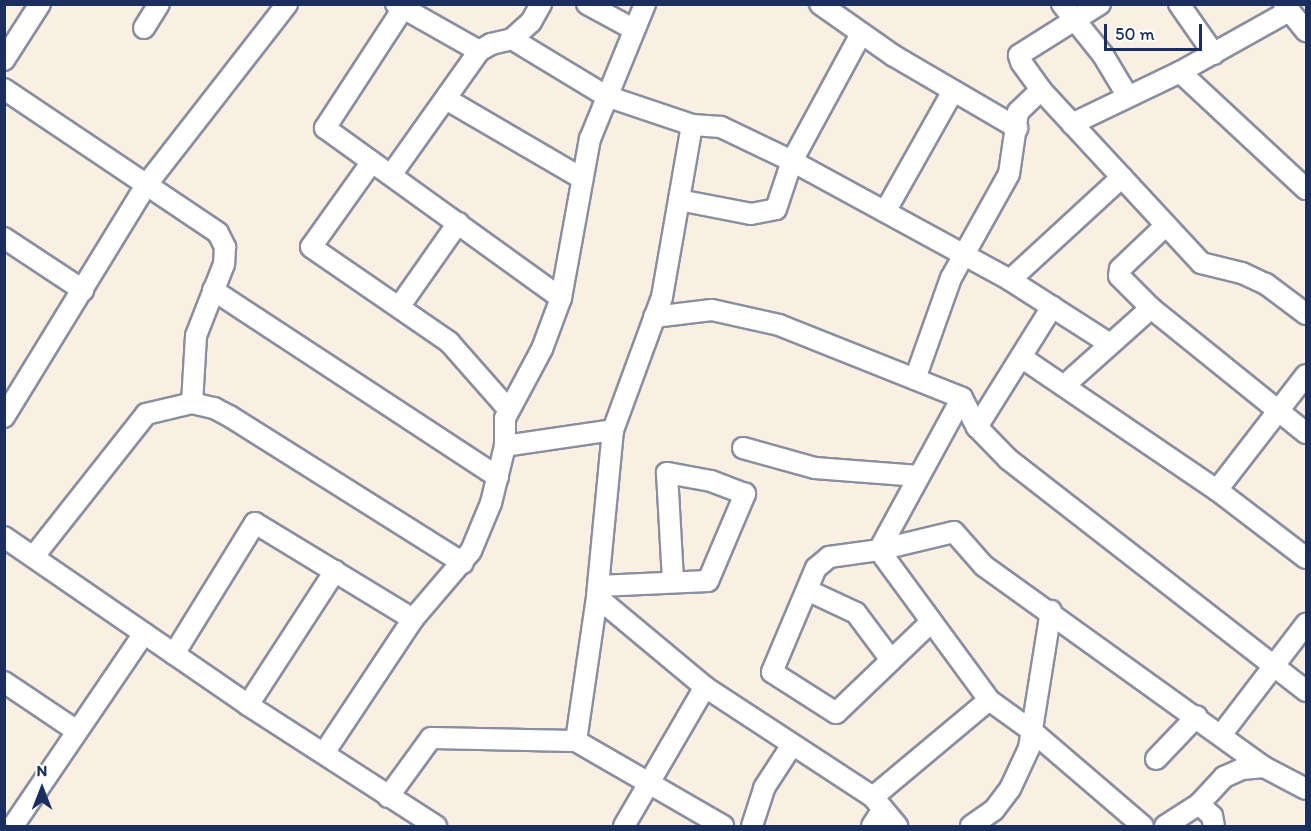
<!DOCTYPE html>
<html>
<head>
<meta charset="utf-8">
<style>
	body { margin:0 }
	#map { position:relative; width:1311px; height:831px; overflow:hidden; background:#f9efe2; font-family:Itim,sans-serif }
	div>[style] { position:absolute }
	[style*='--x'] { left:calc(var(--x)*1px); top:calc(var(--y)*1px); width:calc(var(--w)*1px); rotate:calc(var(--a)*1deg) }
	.roads { filter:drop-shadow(2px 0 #8a8fa0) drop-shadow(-2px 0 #8a8fa0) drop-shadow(0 2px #8a8fa0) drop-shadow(0 -2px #8a8fa0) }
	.minor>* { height:20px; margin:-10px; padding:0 10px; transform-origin:10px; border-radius:10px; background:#fff }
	span { translate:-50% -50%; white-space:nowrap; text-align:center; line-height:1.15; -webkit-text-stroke:4.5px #fff; paint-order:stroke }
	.frame { position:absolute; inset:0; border:6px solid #1b2f5e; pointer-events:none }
	.north { position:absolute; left:12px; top:759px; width:60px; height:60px; -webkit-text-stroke:4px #fff; paint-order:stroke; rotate:0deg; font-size:16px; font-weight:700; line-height:24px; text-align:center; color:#1b2f5e }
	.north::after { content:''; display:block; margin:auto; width:21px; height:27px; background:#1b2f5e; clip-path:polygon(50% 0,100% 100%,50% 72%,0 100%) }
	.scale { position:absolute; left:1104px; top:24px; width:98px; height:27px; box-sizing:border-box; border:3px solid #1b2f5e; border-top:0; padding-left:8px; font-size:18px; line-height:21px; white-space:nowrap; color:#1b2f5e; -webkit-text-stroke:4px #fff; paint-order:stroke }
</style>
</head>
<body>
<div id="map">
	<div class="roads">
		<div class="minor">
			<i style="--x:396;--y:4;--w:95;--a:29.5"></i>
			<i style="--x:587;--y:4;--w:52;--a:28.5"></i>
			<i style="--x:820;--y:4;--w:90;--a:35.1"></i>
			<i style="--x:894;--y:56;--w:143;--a:30.3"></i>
			<i style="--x:1062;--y:4;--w:65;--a:51.2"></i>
			<i style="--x:1103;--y:55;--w:47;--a:59"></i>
			<i style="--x:1100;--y:4;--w:96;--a:147.8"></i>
			<i style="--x:1019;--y:55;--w:7;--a:74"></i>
			<i style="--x:1021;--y:62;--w:34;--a:54"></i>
			<i style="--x:1041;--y:90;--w:236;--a:47.2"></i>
			<i style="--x:1201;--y:263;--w:42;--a:13.7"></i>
			<i style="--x:1242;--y:273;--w:26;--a:25"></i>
			<i style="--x:1266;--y:284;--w:50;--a:36.9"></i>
			<i style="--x:1179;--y:4;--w:61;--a:55"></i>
			<i style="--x:1284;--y:4;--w:35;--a:51"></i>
			<i style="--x:402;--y:10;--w:141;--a:123.1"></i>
			<i style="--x:325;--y:128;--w:291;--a:35.8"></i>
			<i style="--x:144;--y:28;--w:28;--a:-58"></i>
			<i style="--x:512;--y:39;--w:110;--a:31.2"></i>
			<i style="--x:606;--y:96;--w:91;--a:18.6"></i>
			<i style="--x:692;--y:125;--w:29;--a:4"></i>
			<i style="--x:721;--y:127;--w:79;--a:25.6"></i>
			<i style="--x:792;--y:161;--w:248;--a:28.6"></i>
			<i style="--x:1010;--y:280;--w:119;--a:32.6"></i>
			<i style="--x:4;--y:60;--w:67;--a:-57.3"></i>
			<i style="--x:1180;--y:72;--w:172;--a:42.9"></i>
			<i style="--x:4;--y:89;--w:258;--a:33.9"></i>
			<i style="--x:218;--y:233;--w:16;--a:63"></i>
			<i style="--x:225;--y:247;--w:17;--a:93"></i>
			<i style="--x:224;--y:264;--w:77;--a:111.3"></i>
			<i style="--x:196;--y:336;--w:67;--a:93.4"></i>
			<i style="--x:446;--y:99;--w:156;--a:30.3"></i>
			<i style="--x:1072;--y:124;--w:120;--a:-25.7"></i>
			<i style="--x:1180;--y:72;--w:125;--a:-29.2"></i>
			<i style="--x:692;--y:125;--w:175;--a:99.9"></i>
			<i style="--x:662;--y:297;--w:142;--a:110.2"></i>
			<i style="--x:613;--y:430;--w:168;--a:95.5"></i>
			<i style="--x:597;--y:597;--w:141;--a:39.8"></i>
			<i style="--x:705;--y:687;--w:201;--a:33.2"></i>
			<i style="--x:873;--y:797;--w:38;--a:50"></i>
			<i style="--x:371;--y:163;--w:103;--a:125.5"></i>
			<i style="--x:311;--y:247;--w:168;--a:34.5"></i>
			<i style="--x:449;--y:342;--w:89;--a:48.6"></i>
			<i style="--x:391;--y:175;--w:152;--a:-54.6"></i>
			<i style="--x:479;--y:51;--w:14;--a:-30"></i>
			<i style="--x:491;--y:44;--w:22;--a:-13"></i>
			<i style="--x:512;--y:39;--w:25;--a:-42"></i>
			<i style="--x:531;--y:22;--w:21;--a:-61"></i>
			<i style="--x:679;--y:200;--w:73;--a:11"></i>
			<i style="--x:751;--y:214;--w:25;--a:-11"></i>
			<i style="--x:776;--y:209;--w:51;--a:-71.6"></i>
			<i style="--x:792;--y:161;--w:145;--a:-61.5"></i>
			<i style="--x:886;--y:210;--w:134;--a:-60.6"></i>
			<i style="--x:4;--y:238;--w:95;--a:33.4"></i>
			<i style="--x:1010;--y:280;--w:152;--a:-42.6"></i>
			<i style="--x:213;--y:290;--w:341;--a:33.3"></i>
			<i style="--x:399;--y:307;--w:103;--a:-54.9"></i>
			<i style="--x:1151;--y:308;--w:199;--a:38.9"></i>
			<i style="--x:654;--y:317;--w:58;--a:-6.9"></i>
			<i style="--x:712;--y:310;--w:69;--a:12.6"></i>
			<i style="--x:779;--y:325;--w:197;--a:21.7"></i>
			<i style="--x:962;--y:398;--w:33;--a:63"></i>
			<i style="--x:977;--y:427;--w:45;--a:45.9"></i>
			<i style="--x:1008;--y:459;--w:378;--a:37.9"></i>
			<i style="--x:1021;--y:357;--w:237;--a:34.2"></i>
			<i style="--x:1217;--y:490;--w:112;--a:37.4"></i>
			<i style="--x:915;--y:379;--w:107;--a:-70.4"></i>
			<i style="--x:951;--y:278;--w:119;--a:-60.9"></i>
			<i style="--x:1009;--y:174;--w:63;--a:-81.7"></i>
			<i style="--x:1018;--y:112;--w:32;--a:-44"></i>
			<i style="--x:1066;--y:384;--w:114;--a:-41.8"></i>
			<i style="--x:1151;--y:308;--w:45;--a:-135"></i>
			<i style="--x:1119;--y:276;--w:7;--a:-82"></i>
			<i style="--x:1120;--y:269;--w:62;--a:-43.7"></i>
			<i style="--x:4;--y:417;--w:273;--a:-58.5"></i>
			<i style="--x:147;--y:184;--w:228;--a:-52.1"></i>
			<i style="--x:977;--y:427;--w:142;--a:-58"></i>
			<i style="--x:505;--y:446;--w:109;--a:-8.4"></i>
			<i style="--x:743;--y:448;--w:75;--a:15.5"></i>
			<i style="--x:815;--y:468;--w:104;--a:4.4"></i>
			<i style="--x:1217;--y:490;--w:145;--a:-52.3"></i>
			<i style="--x:4;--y:537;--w:296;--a:34.5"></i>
			<i style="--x:248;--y:705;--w:224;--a:32.8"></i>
			<i style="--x:879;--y:550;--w:186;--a:53.7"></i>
			<i style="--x:989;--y:700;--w:53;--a:35.8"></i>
			<i style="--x:1032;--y:731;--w:146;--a:40.6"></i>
			<i style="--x:879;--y:550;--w:173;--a:-61.4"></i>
			<i style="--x:34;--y:556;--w:181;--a:-51.7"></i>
			<i style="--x:146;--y:414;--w:47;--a:-13.4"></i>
			<i style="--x:192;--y:403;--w:23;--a:13"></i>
			<i style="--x:214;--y:408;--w:19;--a:28"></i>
			<i style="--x:231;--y:417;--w:274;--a:32.2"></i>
			<i style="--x:599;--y:586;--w:109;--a:-2.6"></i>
			<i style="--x:708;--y:581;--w:95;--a:-67"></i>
			<i style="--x:745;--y:494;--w:36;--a:-159"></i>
			<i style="--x:711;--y:481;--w:45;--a:-169.7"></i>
			<i style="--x:667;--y:473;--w:109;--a:86.8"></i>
			<i style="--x:807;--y:590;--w:54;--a:25.1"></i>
			<i style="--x:856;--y:613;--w:59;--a:53.3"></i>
			<i style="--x:930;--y:623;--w:130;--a:136.2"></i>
			<i style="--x:836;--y:713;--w:76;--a:-147.4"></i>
			<i style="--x:772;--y:672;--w:113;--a:-67.1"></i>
			<i style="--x:816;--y:568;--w:17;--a:-40"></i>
			<i style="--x:829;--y:557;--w:50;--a:-8"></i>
			<i style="--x:879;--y:550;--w:77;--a:-13.5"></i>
			<i style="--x:954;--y:532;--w:45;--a:48.6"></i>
			<i style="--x:984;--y:566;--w:345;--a:35.7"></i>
			<i style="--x:1264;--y:767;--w:47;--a:27.6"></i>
			<i style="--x:174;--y:654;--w:154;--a:-58.3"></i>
			<i style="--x:255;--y:523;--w:185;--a:31.3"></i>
			<i style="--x:4;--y:682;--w:88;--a:33.9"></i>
			<i style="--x:248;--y:705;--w:160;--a:-57"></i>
			<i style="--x:1221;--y:735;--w:140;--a:-52.6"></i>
			<i style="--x:576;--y:741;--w:146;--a:-81.7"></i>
			<i style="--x:324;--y:753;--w:161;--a:-56.4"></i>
			<i style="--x:413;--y:619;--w:89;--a:-49.5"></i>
			<i style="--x:471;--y:551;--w:52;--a:-67.4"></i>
			<i style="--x:491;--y:503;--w:59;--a:-76.2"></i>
			<i style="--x:505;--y:446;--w:28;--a:-90"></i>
			<i style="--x:505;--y:418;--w:78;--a:-61.8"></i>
			<i style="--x:542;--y:349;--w:54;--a:-69.6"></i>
			<i style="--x:561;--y:298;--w:162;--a:-79.7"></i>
			<i style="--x:590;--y:139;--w:146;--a:-67.8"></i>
			<i style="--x:1156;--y:759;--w:59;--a:-46.4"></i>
			<i style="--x:388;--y:797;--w:73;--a:-53.9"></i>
			<i style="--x:431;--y:738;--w:145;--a:1.2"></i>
			<i style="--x:576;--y:741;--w:170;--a:30"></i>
			<i style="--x:873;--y:797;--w:151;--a:-39.9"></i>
			<i style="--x:1199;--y:804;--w:18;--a:43"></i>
			<i style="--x:1212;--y:816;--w:10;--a:79"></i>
			<i style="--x:13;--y:826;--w:233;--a:-55.8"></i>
			<i style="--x:624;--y:826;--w:161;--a:-59.8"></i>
			<i style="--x:752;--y:826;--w:40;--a:-72"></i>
			<i style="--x:764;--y:788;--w:51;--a:-56.9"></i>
			<i style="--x:872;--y:826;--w:20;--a:-57"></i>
			<i style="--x:971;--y:826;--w:28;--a:-35"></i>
			<i style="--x:994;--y:810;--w:26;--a:-53"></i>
			<i style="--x:1010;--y:789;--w:45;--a:-65.1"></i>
			<i style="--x:1029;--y:748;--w:139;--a:-80.9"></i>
			<i style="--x:1165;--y:826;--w:40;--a:-32.9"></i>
			<i style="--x:1199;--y:804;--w:37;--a:-47"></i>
			<i style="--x:1224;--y:777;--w:20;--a:-24"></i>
			<i style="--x:1242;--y:769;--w:22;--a:-5"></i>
		</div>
	</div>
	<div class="frame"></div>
	<div class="north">N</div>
	<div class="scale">50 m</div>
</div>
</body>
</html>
